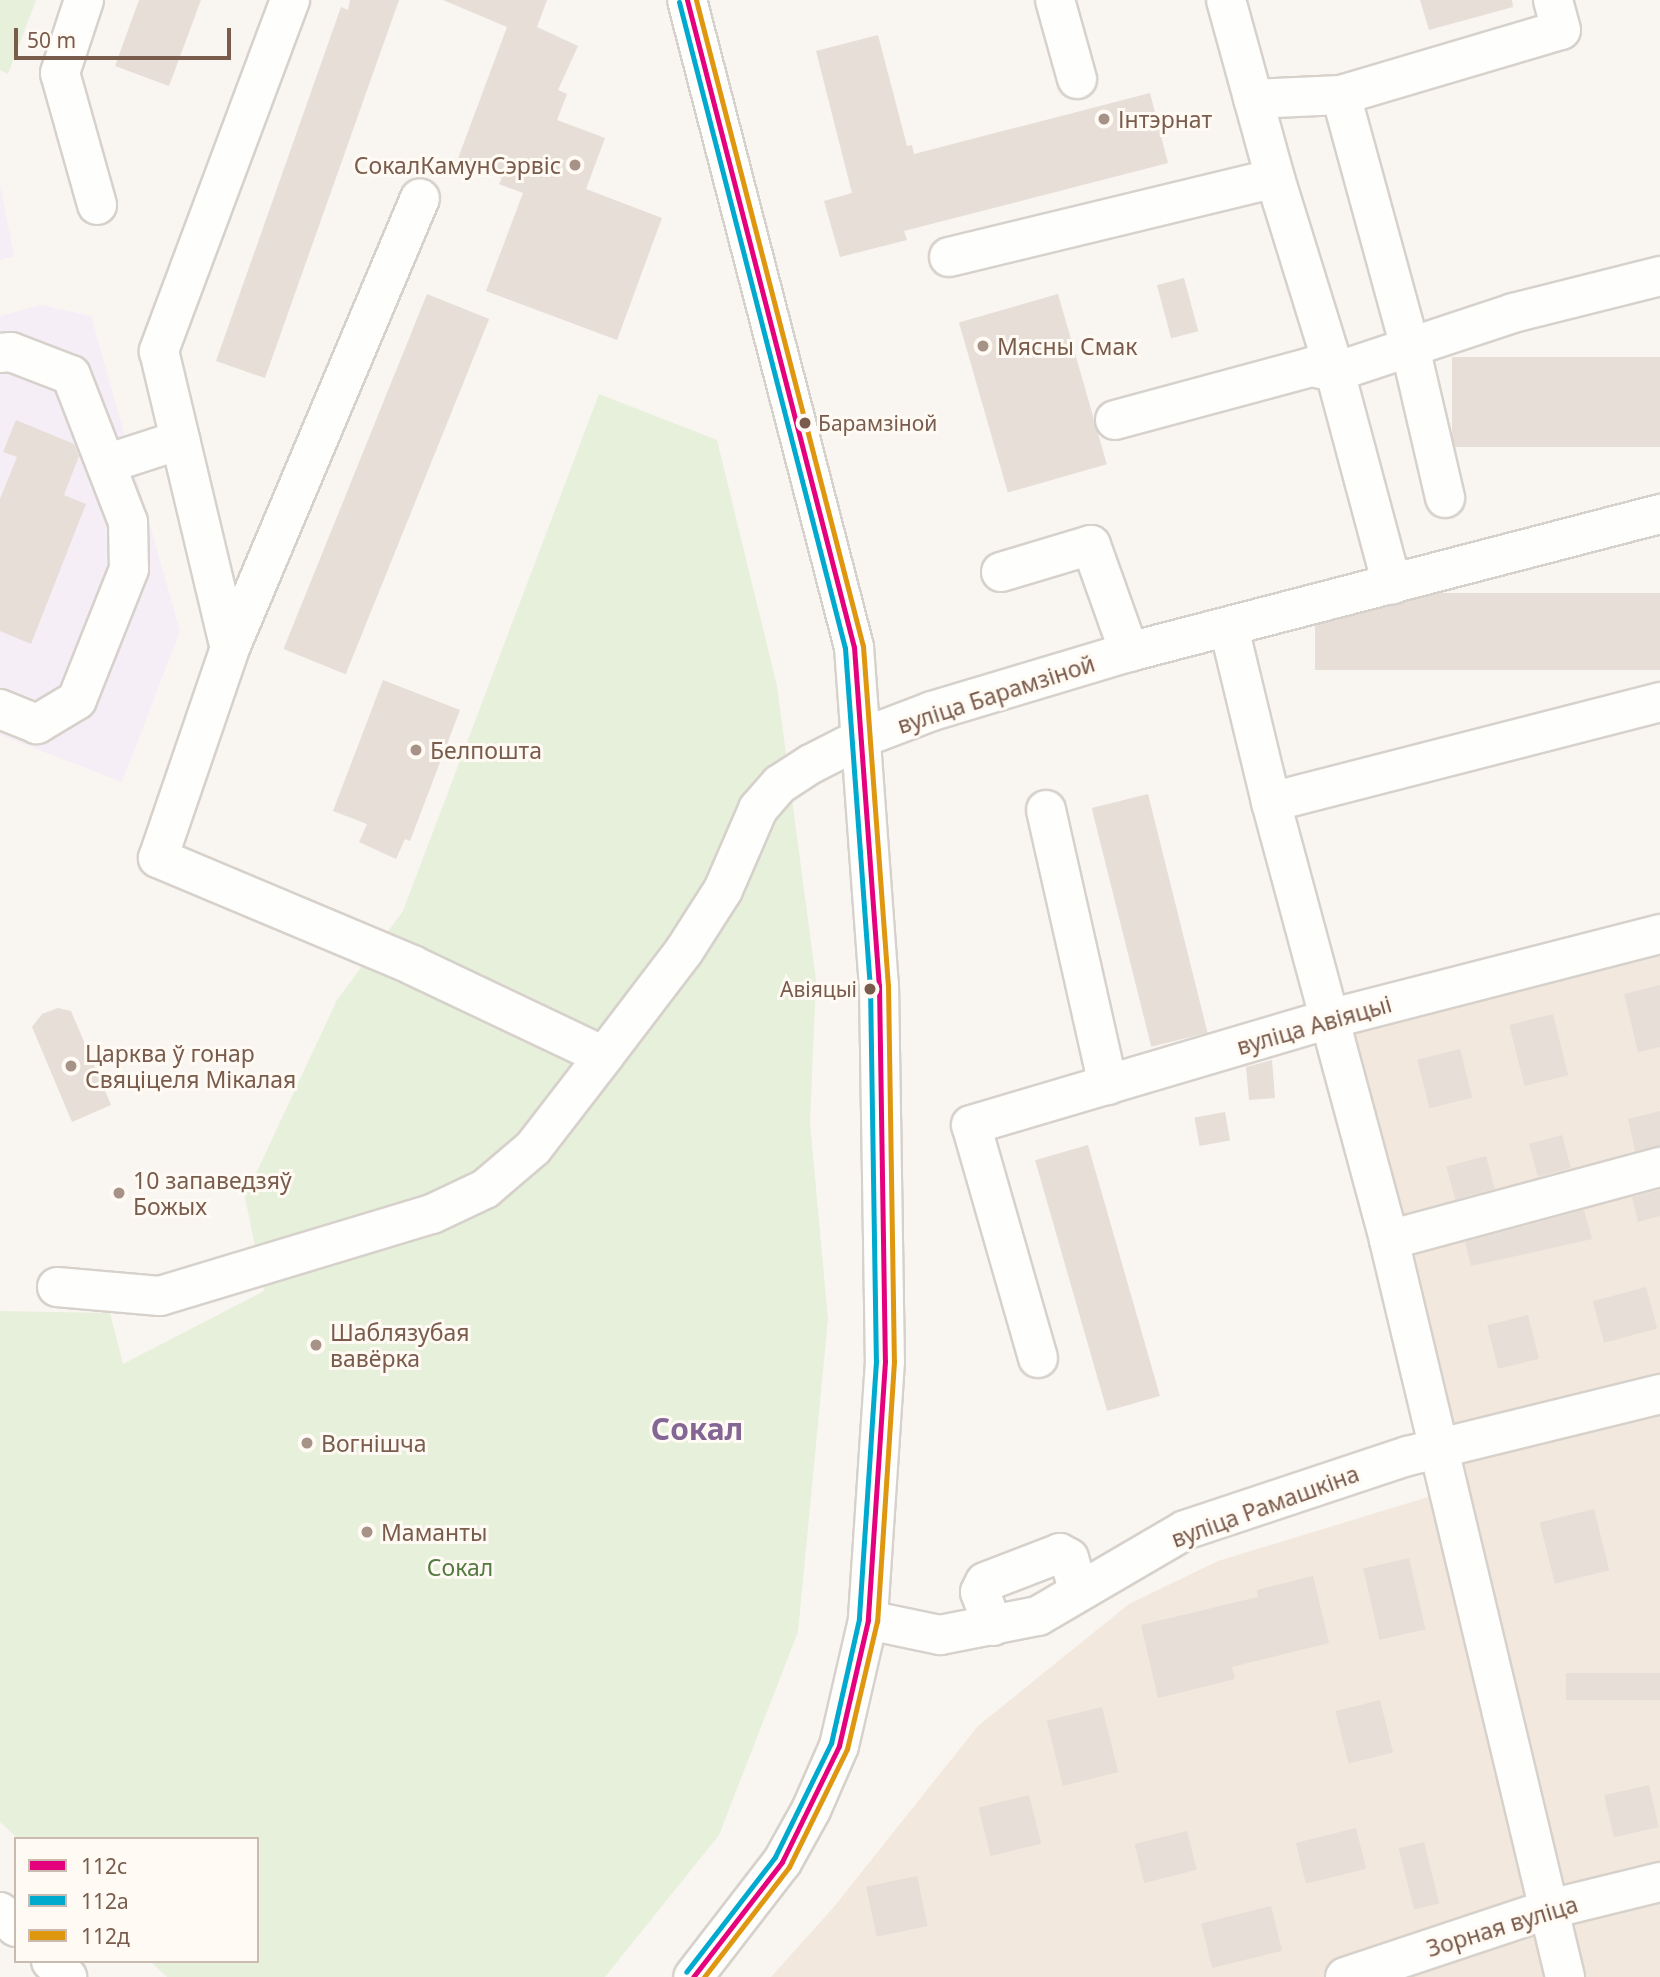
<!DOCTYPE html>
<html>
<head>
<meta charset="utf-8">
<style>
	body { margin:0 }
	#map { position:relative; width:1660px; height:1977px; overflow:hidden; background:#f9f5f0; font-family:"Noto Sans",sans-serif }
	div>[style] { position:absolute }
	[style*='--x'] { left:calc(var(--x)*1px); top:calc(var(--y)*1px); width:calc(var(--w)*1px); rotate:calc(var(--a)*1deg) }
	.residential>* { inset:0; background:#f2e8de }
	.education>* { inset:0; background:#f6eef6 }
	.green>* { inset:0; background:#e7f0db }
	.building>* { inset:0; background:#e6ded7; transform-origin:0 0 }
	.roads { filter:drop-shadow(2px 0 #d7d1cb) drop-shadow(-2px 0 #d7d1cb) drop-shadow(0 2px #d7d1cb) drop-shadow(0 -2px #d7d1cb) }
	.minor>* { height:38px; margin:-19px; padding:0 19px; transform-origin:19px; border-radius:19px; background:#fefefd }
	.bus-1>* { height:5px; margin:-2.5px; padding:0 2.5px; transform-origin:2.5px; border-radius:2.5px; background:#e5007d }
	.bus-2>* { height:5px; margin:-2.5px; padding:0 2.5px; transform-origin:2.5px; border-radius:2.5px; background:#00a9ce }
	.bus-3>* { height:5px; margin:-2.5px; padding:0 2.5px; transform-origin:2.5px; border-radius:2.5px; background:#de970f }
	.dots>* { width:19px; height:19px; translate:-50% -50%; box-sizing:border-box; border:4px solid #fffaf3; border-radius:50% }
	span { translate:-50% -50%; white-space:nowrap; text-align:center; line-height:1.15; -webkit-text-stroke:6px #fffaf3; paint-order:stroke }
	.bus-label { font-size:21px; color:#7a5c4d }
	.left { translate:0 -50%; text-align:left }
	.right { translate:-100% -50%; text-align:right }
	.poi-label { font-size:23px; color:#7a5c4d }
	.street-label { font-size:23px; color:#7a5c4d }
	.park-label { font-size:23px; color:#537a41 }
	.district-label { font-size:30px; color:#846695; font-weight:700 }
	.legend { position:absolute; left:14px; top:1837px; width:245px; height:126px; box-sizing:border-box; background:#fffaf3; border:2px solid #cabbb1; margin:0; padding:9px 12px; list-style:none; font-size:21px; color:#7a5c4d }
	.legend li { display:flex; align-items:center; gap:14px; height:35px }
	.legend b { width:35px; border:2px solid #cabbb1 }
	.scale { position:absolute; left:14px; top:28px; width:217px; height:32px; box-sizing:border-box; border:4px solid #7a5c4d; border-top:0; padding-left:9px; font-size:21px; line-height:24px; white-space:nowrap; color:#7a5c4d; -webkit-text-stroke:5px #fffaf3; paint-order:stroke }
</style>
</head>
<body>
<div id="map">
	<div class="residential">
		<i style="clip-path:polygon(1660px 945px,1660px 1977px,771px 1977px,833px 1908px,978px 1726px,1129px 1604px,1218px 1561px,1461px 1487px,1345px 1046px,1358px 1030px)"></i>
	</div>
	<div class="education">
		<i style="clip-path:polygon(0 185px,14px 256px,0 260px)"></i>
		<i style="clip-path:polygon(41px 305px,91px 316px,180px 631px,122px 782px,0 735px,0 316px)"></i>
	</div>
	<div class="green">
		<i style="clip-path:polygon(0 0,36px 0,8px 74px,0 70px)"></i>
		<i style="clip-path:polygon(599px 394px,717px 440px,777px 686px,816px 980px,810px 1123px,828px 1319px,798px 1632px,719px 1835px,605px 1977px,167px 1977px,150px 1961px,257px 1961px,257px 1839px,18px 1839px,0 1822px,0 1311px,110px 1313px,123px 1364px,264px 1291px,245px 1197px,337px 1000px,403px 911px)"></i>
	</div>
	<div class="building">
		<i style="clip-path:polygon(139px 0,201px 0,169px 86px,115px 66px)"></i>
		<i style="clip-path:polygon(350px 0,399px 0,265px 378px,216px 361px,341px 7px,348px 10px)"></i>
		<i style="clip-path:polygon(443px 0,547px 0,537px 27px,578px 46px,558px 90px,567px 94px,557px 120px,605px 138px,586px 189px,662px 218px,617px 340px,486px 291px,523px 193px,499px 184px,502px 178px,457px 161px,507px 27px)"></i>
		<i style="clip-path:polygon(1420px 0,1512px 0,1513px 7px,1429px 30px)"></i>
		<i style="clip-path:polygon(878px 35px,907px 146px,912px 145px,914px 154px,1150px 93px,1168px 163px,904px 231px,907px 240px,840px 257px,824px 201px,852px 193px,816px 51px)"></i>
		<i style="left:1184px;top:278px;width:55px;height:28px;rotate:75deg"></i>
		<i style="left:427px;top:294px;width:67px;height:383px;rotate:22deg"></i>
		<i style="left:1058px;top:294px;width:177px;height:103px;rotate:74deg"></i>
		<i style="left:1660px;top:357px;width:90px;height:208px;rotate:90deg"></i>
		<i style="clip-path:polygon(16px 420px,74px 444px,79px 456px,64px 495px,86px 504px,31px 644px,0 631px,0 499px,17px 457px,3px 452px)"></i>
		<i style="left:1660px;top:593px;width:77px;height:345px;rotate:90deg"></i>
		<i style="clip-path:polygon(383px 680px,460px 710px,410px 841px,405px 839px,396px 859px,359px 842px,367px 824px,333px 811px)"></i>
		<i style="left:1148px;top:794px;width:246px;height:58px;rotate:76deg"></i>
		<i style="clip-path:polygon(1660px 985px,1660px 1047px,1638px 1052px,1624px 994px)"></i>
		<i style="clip-path:polygon(58px 1008px,71px 1011px,111px 1105px,72px 1122px,32px 1027px,42px 1014px)"></i>
		<i style="left:1553px;top:1014px;width:63px;height:45px;rotate:76deg"></i>
		<i style="left:1460px;top:1049px;width:50px;height:44px;rotate:76deg"></i>
		<i style="clip-path:polygon(1272px 1060px,1275px 1098px,1249px 1100px,1246px 1067px)"></i>
		<i style="clip-path:polygon(1660px 1111px,1660px 1146px,1635px 1151px,1628px 1119px)"></i>
		<i style="left:1225px;top:1112px;width:29px;height:31px;rotate:80deg"></i>
		<i style="left:1562px;top:1135px;width:34px;height:34px;rotate:75deg"></i>
		<i style="left:1088px;top:1145px;width:261px;height:55px;rotate:74deg"></i>
		<i style="left:1486px;top:1156px;width:34px;height:41px;rotate:75deg"></i>
		<i style="clip-path:polygon(1660px 1190px,1660px 1216px,1638px 1222px,1632px 1197px)"></i>
		<i style="clip-path:polygon(1584px 1210px,1592px 1239px,1471px 1266px,1465px 1242px)"></i>
		<i style="left:1646px;top:1287px;width:43px;height:55px;rotate:75deg"></i>
		<i style="left:1528px;top:1315px;width:45px;height:42px;rotate:76deg"></i>
		<i style="left:1594px;top:1509px;width:63px;height:56px;rotate:76deg"></i>
		<i style="left:1409px;top:1558px;width:73px;height:47px;rotate:77deg"></i>
		<i style="clip-path:polygon(1313px 1576px,1329px 1643px,1232px 1667px,1235px 1679px,1158px 1698px,1141px 1625px,1258px 1597px,1257px 1590px)"></i>
		<i style="left:1660px;top:1673px;width:27px;height:94px;rotate:90deg"></i>
		<i style="left:1380px;top:1700px;width:54px;height:46px;rotate:76deg"></i>
		<i style="left:1102px;top:1707px;width:67px;height:57px;rotate:76deg"></i>
		<i style="left:1649px;top:1785px;width:43px;height:46px;rotate:77deg"></i>
		<i style="left:1029px;top:1795px;width:50px;height:52px;rotate:76deg"></i>
		<i style="left:1356px;top:1828px;width:42px;height:62px;rotate:76deg"></i>
		<i style="left:1187px;top:1831px;width:40px;height:54px;rotate:76deg"></i>
		<i style="left:1424px;top:1842px;width:63px;height:26px;rotate:76deg"></i>
		<i style="left:917px;top:1876px;width:51px;height:52px;rotate:78deg"></i>
		<i style="left:1271px;top:1906px;width:46px;height:72px;rotate:76deg"></i>
	</div>
	<div class="roads">
		<div class="minor">
			<i style="--x:84;--y:0;--w:77;--a:108.2"></i>
			<i style="--x:60;--y:73;--w:137;--a:74.3"></i>
			<i style="--x:290;--y:0;--w:375;--a:110.5"></i>
			<i style="--x:159;--y:351;--w:305;--a:76.6"></i>
			<i style="--x:230;--y:648;--w:222;--a:108.9"></i>
			<i style="--x:158;--y:858;--w:276;--a:22.8"></i>
			<i style="--x:412;--y:965;--w:212;--a:25.4"></i>
			<i style="--x:604;--y:1056;--w:132;--a:-52.7"></i>
			<i style="--x:684;--y:951;--w:72;--a:-57.4"></i>
			<i style="--x:723;--y:890;--w:88;--a:-66.6"></i>
			<i style="--x:758;--y:809;--w:33;--a:-49"></i>
			<i style="--x:780;--y:784;--w:37;--a:-33"></i>
			<i style="--x:811;--y:764;--w:59;--a:-27"></i>
			<i style="--x:864;--y:737;--w:73;--a:-20.9"></i>
			<i style="--x:932;--y:711;--w:206;--a:-16.7"></i>
			<i style="--x:1129;--y:652;--w:549;--a:-14.57"></i>
			<i style="--x:687;--y:0;--w:668;--a:75.53"></i>
			<i style="--x:854;--y:647;--w:339;--a:85.8"></i>
			<i style="--x:879;--y:985;--w:376;--a:89.1"></i>
			<i style="--x:885;--y:1361;--w:260;--a:93.8"></i>
			<i style="--x:868;--y:1620;--w:129;--a:103"></i>
			<i style="--x:839;--y:1746;--w:70;--a:113.6"></i>
			<i style="--x:811;--y:1810;--w:60;--a:119.1"></i>
			<i style="--x:782;--y:1862;--w:145;--a:127.7"></i>
			<i style="--x:1055;--y:0;--w:82;--a:74.4"></i>
			<i style="--x:1226;--y:0;--w:185;--a:74.6"></i>
			<i style="--x:1341;--y:95;--w:261;--a:74.7"></i>
			<i style="--x:1410;--y:347;--w:155;--a:76.9"></i>
			<i style="--x:1253;--y:99;--w:88;--a:-2.6"></i>
			<i style="--x:1341;--y:95;--w:229;--a:-16.5"></i>
			<i style="--x:1561;--y:30;--w:31;--a:-105"></i>
			<i style="--x:949;--y:257;--w:335;--a:-13.6"></i>
			<i style="--x:1275;--y:178;--w:203;--a:72.8"></i>
			<i style="--x:1335;--y:372;--w:220;--a:75"></i>
			<i style="--x:0;--y:353;--w:11;--a:-5"></i>
			<i style="--x:11;--y:352;--w:64;--a:21"></i>
			<i style="--x:71;--y:375;--w:158;--a:68.8"></i>
			<i style="--x:128;--y:522;--w:47;--a:88.8"></i>
			<i style="--x:129;--y:569;--w:141;--a:111.7"></i>
			<i style="--x:77;--y:700;--w:47;--a:149"></i>
			<i style="--x:37;--y:724;--w:40;--a:-158"></i>
			<i style="--x:1115;--y:420;--w:203;--a:-15.1"></i>
			<i style="--x:1311;--y:367;--w:25;--a:12"></i>
			<i style="--x:1335;--y:372;--w:188;--a:-18.3"></i>
			<i style="--x:1513;--y:313;--w:152;--a:-14.1"></i>
			<i style="--x:106;--y:464;--w:78;--a:-18"></i>
			<i style="--x:1001;--y:572;--w:94;--a:-16.7"></i>
			<i style="--x:1091;--y:545;--w:114;--a:70.4"></i>
			<i style="--x:1229;--y:628;--w:179;--a:76.4"></i>
			<i style="--x:1271;--y:802;--w:454;--a:74.9"></i>
			<i style="--x:1389;--y:1240;--w:758;--a:76.57"></i>
			<i style="--x:230;--y:648;--w:488;--a:-67.1"></i>
			<i style="--x:1271;--y:802;--w:402;--a:-14.4"></i>
			<i style="--x:1046;--y:810;--w:282;--a:77.3"></i>
			<i style="--x:1389;--y:1240;--w:281;--a:-15.1"></i>
			<i style="--x:57;--y:1287;--w:103;--a:5"></i>
			<i style="--x:160;--y:1296;--w:284;--a:-16.8"></i>
			<i style="--x:432;--y:1214;--w:59;--a:-25.3"></i>
			<i style="--x:485;--y:1189;--w:63;--a:-40.5"></i>
			<i style="--x:533;--y:1148;--w:116;--a:-52.3"></i>
			<i style="--x:1038;--y:1358;--w:242;--a:-106"></i>
			<i style="--x:971;--y:1125;--w:373;--a:-16.5"></i>
			<i style="--x:1329;--y:1019;--w:342;--a:-14.4"></i>
			<i style="--x:868;--y:1620;--w:74;--a:11.8"></i>
			<i style="--x:940;--y:1635;--w:100;--a:-11"></i>
			<i style="--x:1038;--y:1616;--w:170;--a:-30.3"></i>
			<i style="--x:1185;--y:1530;--w:235;--a:-18.4"></i>
			<i style="--x:1408;--y:1456;--w:260;--a:-13.8"></i>
			<i style="--x:993;--y:1626;--w:36;--a:-111"></i>
			<i style="--x:980;--y:1592;--w:11;--a:-63"></i>
			<i style="--x:985;--y:1582;--w:80;--a:-21.1"></i>
			<i style="--x:1060;--y:1553;--w:10;--a:29"></i>
			<i style="--x:1069;--y:1558;--w:35;--a:74"></i>
			<i style="--x:0;--y:1912;--w:22;--a:43"></i>
			<i style="--x:51;--y:1961;--w:23;--a:45"></i>
			<i style="--x:1345;--y:1977;--w:216;--a:-18.4"></i>
			<i style="--x:1550;--y:1909;--w:113;--a:-13.8"></i>
		</div>
	</div>
	<div class="bus-1">
		<i style="--x:687;--y:0;--w:668;--a:75.53"></i>
		<i style="--x:854;--y:647;--w:339;--a:85.8"></i>
		<i style="--x:879;--y:985;--w:376;--a:89.1"></i>
		<i style="--x:885;--y:1361;--w:260;--a:93.8"></i>
		<i style="--x:868;--y:1620;--w:129;--a:103"></i>
		<i style="--x:839;--y:1746;--w:129;--a:116.2"></i>
		<i style="--x:782;--y:1862;--w:145;--a:127.7"></i>
	</div>
	<div class="bus-2">
		<i style="--x:679;--y:2;--w:667;--a:75.59"></i>
		<i style="--x:845;--y:648;--w:338;--a:85.8"></i>
		<i style="--x:870;--y:985;--w:376;--a:89.1"></i>
		<i style="--x:876;--y:1361;--w:259;--a:93.8"></i>
		<i style="--x:859;--y:1619;--w:127;--a:102.7"></i>
		<i style="--x:831;--y:1743;--w:127;--a:116.2"></i>
		<i style="--x:775;--y:1857;--w:145;--a:127.7"></i>
	</div>
	<div class="bus-3">
		<i style="--x:696;--y:0;--w:667;--a:75.51"></i>
		<i style="--x:863;--y:646;--w:340;--a:85.8"></i>
		<i style="--x:888;--y:985;--w:376;--a:89.1"></i>
		<i style="--x:894;--y:1361;--w:261;--a:93.7"></i>
		<i style="--x:877;--y:1621;--w:131;--a:103.2"></i>
		<i style="--x:847;--y:1749;--w:131;--a:116.2"></i>
		<i style="--x:789;--y:1867;--w:139;--a:127.7"></i>
	</div>
	<div class="dots">
		<i style="left:1104px;top:119px;background:#a69286"></i>
		<i style="left:575px;top:165px;background:#a69286"></i>
		<i style="left:983px;top:346px;background:#a69286"></i>
		<i style="left:805px;top:423px;background:#7a5c4d"></i>
		<i style="left:416px;top:750px;background:#a69286"></i>
		<i style="left:870px;top:989px;background:#7a5c4d"></i>
		<i style="left:71px;top:1066px;background:#a69286"></i>
		<i style="left:119px;top:1193px;background:#a69286"></i>
		<i style="left:316px;top:1345px;background:#a69286"></i>
		<i style="left:307px;top:1443px;background:#a69286"></i>
		<i style="left:367px;top:1532px;background:#a69286"></i>
	</div>
	<div class="bus-label">
		<span class="left" style="left:818px;top:423px">Барамзіной</span>
		<span class="right" style="left:857px;top:989px">Авіяцыі</span>
	</div>
	<div class="poi-label">
		<span class="left" style="left:1118px;top:119px">Інтэрнат</span>
		<span class="right" style="left:561px;top:165px">СокалКамунСэрвіс</span>
		<span class="left" style="left:997px;top:346px">Мясны Смак</span>
		<span class="left" style="left:430px;top:750px">Белпошта</span>
		<span class="left" style="left:85px;top:1066px">Царква ў гонар<br>Свяціцеля Мікалая</span>
		<span class="left" style="left:133px;top:1193px">10 запаведзяў<br>Божых</span>
		<span class="left" style="left:330px;top:1345px">Шаблязубая<br>вавёрка</span>
		<span class="left" style="left:321px;top:1443px">Вогнішча</span>
		<span class="left" style="left:381px;top:1532px">Маманты</span>
	</div>
	<div class="street-label">
		<span style="left:996px;top:694px;rotate:-18deg">вуліца Барамзіной</span>
		<span style="left:1314px;top:1025px;rotate:-16deg">вуліца Авіяцыі</span>
		<span style="left:1265px;top:1506px;rotate:-20deg">вуліца Рамашкіна</span>
		<span style="left:1502px;top:1926px;rotate:-17deg">Зорная вуліца</span>
	</div>
	<div class="park-label">
		<span style="left:460px;top:1567px">Сокал</span>
	</div>
	<div class="district-label">
		<span style="left:697px;top:1429px">Сокал</span>
	</div>
	<ul class="legend">
	<li><b style="height:9px;background:#e5007d"></b>112с</li>
	<li><b style="height:9px;background:#00a9ce"></b>112а</li>
	<li><b style="height:9px;background:#de970f"></b>112д</li>
	</ul>
	<div class="scale">50 m</div>
</div>
</body>
</html>
